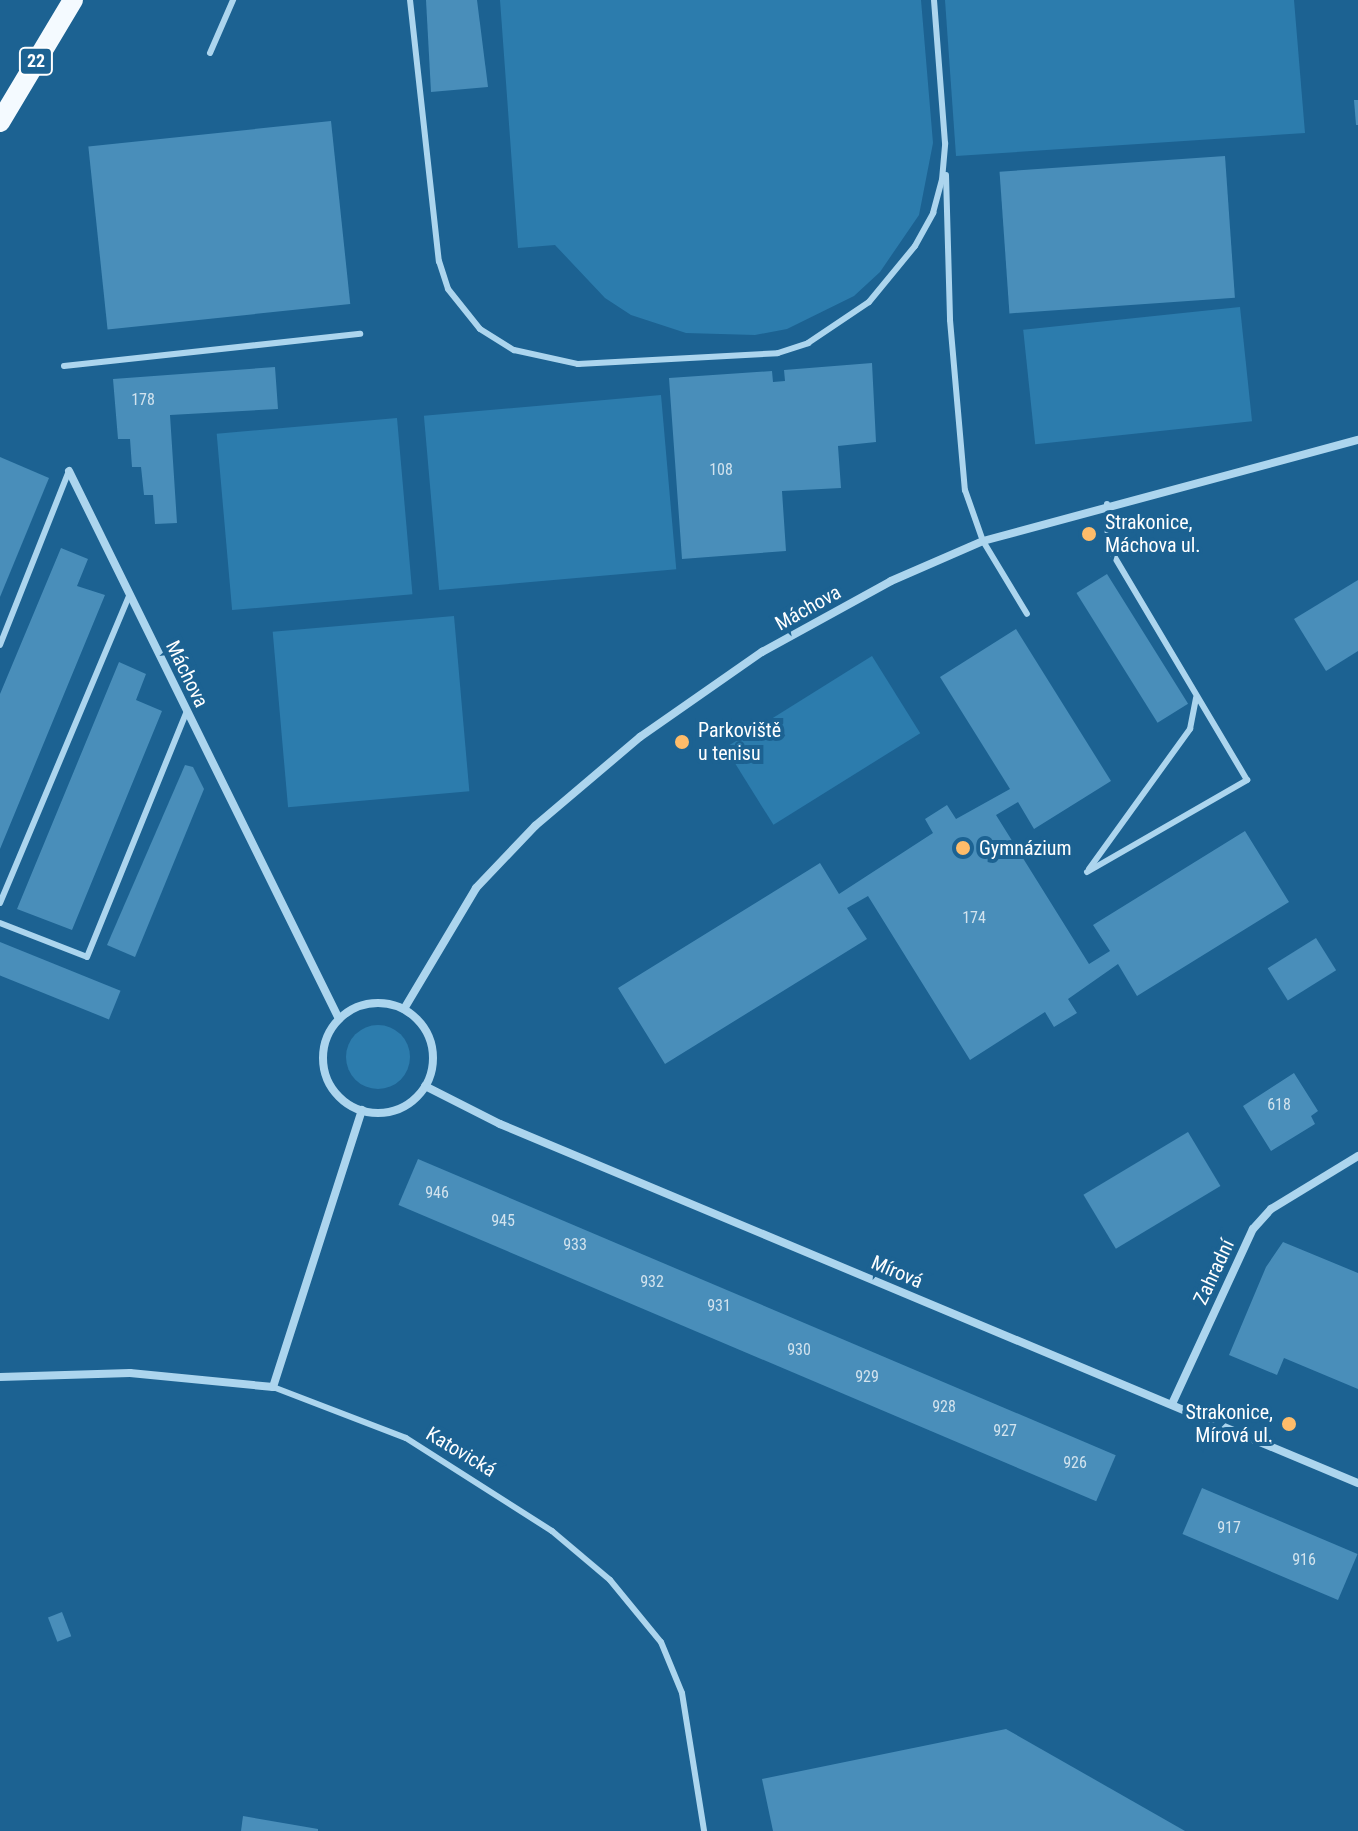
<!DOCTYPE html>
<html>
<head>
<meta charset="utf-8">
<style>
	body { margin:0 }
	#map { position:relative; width:1358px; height:1831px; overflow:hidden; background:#1c6292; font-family:"Roboto Condensed",sans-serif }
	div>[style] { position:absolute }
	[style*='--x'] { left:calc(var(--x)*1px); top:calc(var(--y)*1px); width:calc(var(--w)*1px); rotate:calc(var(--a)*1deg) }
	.green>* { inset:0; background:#2c7cad; transform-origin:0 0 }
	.round { border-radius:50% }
	.building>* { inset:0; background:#498eba; transform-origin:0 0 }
	.lane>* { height:6px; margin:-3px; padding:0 3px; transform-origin:3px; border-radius:3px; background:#acd5ee }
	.street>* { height:8px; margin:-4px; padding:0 4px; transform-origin:4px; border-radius:4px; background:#acd5ee }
	.street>.ring { margin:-4px; padding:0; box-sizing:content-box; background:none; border:8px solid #acd5ee; border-radius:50% }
	.primary>* { height:20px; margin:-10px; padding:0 10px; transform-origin:10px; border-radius:10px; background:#f4faff }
	.dots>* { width:22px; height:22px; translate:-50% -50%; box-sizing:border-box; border:4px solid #1c6292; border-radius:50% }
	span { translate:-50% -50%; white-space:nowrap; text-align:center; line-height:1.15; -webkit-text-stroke:8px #1c6292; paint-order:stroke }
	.number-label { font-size:16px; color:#d2e3ee }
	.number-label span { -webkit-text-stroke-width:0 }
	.shield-label span { padding:2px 6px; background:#1c6292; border:2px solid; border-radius:6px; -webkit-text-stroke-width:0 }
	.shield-label { font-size:18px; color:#fff; font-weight:700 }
	.poi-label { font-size:20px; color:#fff }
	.left { translate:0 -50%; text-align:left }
	.right { translate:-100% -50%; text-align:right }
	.street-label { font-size:20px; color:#fff }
</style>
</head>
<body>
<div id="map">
	<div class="green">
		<i style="clip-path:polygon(500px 0,921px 0,933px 143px,919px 215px,880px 272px,854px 296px,787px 329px,755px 335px,686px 333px,631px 315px,605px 298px,555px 245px,518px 248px)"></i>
		<i style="clip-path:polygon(945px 0,1294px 0,1305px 133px,956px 156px)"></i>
		<i style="left:1240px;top:307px;width:115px;height:218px;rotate:84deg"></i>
		<i style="left:661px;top:395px;width:175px;height:238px;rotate:85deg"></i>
		<i style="left:397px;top:418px;width:177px;height:181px;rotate:85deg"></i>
		<i style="left:454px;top:616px;width:176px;height:182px;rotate:85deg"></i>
		<i style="left:872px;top:656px;width:91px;height:173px;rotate:58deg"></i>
		<i class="round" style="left:346px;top:1025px;width:64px;height:64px"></i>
	</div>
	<div class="building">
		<i style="clip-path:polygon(426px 0,477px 0,488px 87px,431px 92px)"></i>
		<i style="clip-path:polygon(1354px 100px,1358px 100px,1358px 125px,1356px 125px)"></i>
		<i style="left:331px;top:121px;width:184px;height:244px;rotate:84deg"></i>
		<i style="left:1225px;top:156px;width:142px;height:226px;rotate:86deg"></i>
		<i style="clip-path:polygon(872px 363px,876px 442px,838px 446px,841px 488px,782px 491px,786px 551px,682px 559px,669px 378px,772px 371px,773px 382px,785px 381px,784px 370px)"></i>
		<i style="clip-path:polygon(275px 367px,278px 409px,170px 415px,177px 523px,155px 524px,153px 495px,144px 495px,141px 467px,132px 467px,130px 439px,118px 439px,113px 379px)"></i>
		<i style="clip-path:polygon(0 457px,49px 478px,0 597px)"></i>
		<i style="clip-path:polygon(61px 548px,88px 559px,77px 586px,105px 595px,0 849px,0 694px)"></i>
		<i style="left:1107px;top:574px;width:153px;height:36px;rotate:58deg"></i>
		<i style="clip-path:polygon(1358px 580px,1358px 651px,1326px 671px,1294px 619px)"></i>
		<i style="clip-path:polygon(1016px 629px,1111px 781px,1034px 829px,1018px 802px,996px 815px,1089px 964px,1110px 951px,1093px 925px,1245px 831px,1289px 902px,1137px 996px,1118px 964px,1068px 999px,1077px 1013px,1054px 1027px,1045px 1012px,970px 1060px,868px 896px,847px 908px,867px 939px,665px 1064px,618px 988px,820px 863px,839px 894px,933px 833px,925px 819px,947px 805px,956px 819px,1010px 789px,940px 677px)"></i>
		<i style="clip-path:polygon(119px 662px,146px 674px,136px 700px,162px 711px,72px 930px,17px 909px)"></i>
		<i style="clip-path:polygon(185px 765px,193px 767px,204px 789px,135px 957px,107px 945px)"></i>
		<i style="left:1316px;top:938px;width:38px;height:57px;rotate:58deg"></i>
		<i style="left:0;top:942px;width:130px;height:31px;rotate:22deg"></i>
		<i style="clip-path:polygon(1294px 1073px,1318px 1111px,1311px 1116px,1315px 1124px,1271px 1151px,1243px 1106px)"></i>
		<i style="left:1188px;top:1132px;width:63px;height:122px;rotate:59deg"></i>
		<i style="left:418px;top:1159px;width:758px;height:50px;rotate:23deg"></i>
		<i style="clip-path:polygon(1283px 1242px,1358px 1273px,1358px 1389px,1284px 1358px,1277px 1375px,1229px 1355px,1266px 1267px)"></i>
		<i style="left:1202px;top:1488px;width:169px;height:50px;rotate:23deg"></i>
		<i style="left:62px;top:1612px;width:26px;height:15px;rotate:69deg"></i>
		<i style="clip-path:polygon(1006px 1729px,1185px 1831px,773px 1831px,762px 1779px)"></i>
		<i style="clip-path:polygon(243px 1816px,318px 1829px,318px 1831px,241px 1831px)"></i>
	</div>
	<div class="lane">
		<i style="--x:410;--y:0;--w:263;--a:83.7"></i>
		<i style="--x:439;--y:261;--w:29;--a:72"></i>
		<i style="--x:448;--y:289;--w:51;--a:51.3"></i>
		<i style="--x:480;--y:329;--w:40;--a:32"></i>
		<i style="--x:514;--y:350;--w:66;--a:12.3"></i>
		<i style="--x:578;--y:364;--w:200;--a:-3.1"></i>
		<i style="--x:778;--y:353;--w:32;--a:-18"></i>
		<i style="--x:808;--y:343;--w:73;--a:-33.9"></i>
		<i style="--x:869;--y:302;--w:72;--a:-50.6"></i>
		<i style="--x:915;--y:246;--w:38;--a:-61"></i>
		<i style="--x:933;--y:213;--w:34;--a:-75"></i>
		<i style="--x:942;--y:180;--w:37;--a:-85"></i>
		<i style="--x:945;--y:143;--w:143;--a:-94.4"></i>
		<i style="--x:210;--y:53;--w:58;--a:-66.5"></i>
		<i style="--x:946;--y:175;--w:145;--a:88.4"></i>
		<i style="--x:950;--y:320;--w:171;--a:85"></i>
		<i style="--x:965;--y:490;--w:54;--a:70.6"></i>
		<i style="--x:983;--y:541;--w:85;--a:58.9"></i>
		<i style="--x:64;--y:366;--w:298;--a:-6.2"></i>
		<i style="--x:0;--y:645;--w:187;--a:-68.4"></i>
		<i style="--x:1089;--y:869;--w:173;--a:-54.2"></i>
		<i style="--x:1190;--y:729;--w:32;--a:-79"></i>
		<i style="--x:1087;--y:872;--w:185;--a:-29.9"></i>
		<i style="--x:1247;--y:780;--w:272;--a:-120.7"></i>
		<i style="--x:1108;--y:546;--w:42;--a:-91.4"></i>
		<i style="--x:0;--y:903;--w:335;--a:-67.2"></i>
		<i style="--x:0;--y:923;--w:93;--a:21.3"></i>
		<i style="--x:87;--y:957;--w:266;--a:-67.9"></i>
		<i style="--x:273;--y:1387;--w:142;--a:21"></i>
		<i style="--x:406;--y:1438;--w:173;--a:32.5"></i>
		<i style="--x:552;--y:1531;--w:76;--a:40.2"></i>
		<i style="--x:610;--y:1580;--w:80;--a:50.6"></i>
		<i style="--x:661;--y:1642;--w:55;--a:67.6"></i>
		<i style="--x:682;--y:1693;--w:140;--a:80.9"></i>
	</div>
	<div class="street">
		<i style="--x:69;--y:471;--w:611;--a:63.77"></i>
		<i class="ring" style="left:323px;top:1003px;width:102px;height:102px"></i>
		<i style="--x:404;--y:1009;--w:141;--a:-59.2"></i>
		<i style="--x:476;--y:888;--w:86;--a:-46.4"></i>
		<i style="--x:535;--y:826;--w:138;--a:-40.3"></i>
		<i style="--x:640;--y:737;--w:149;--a:-34.9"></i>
		<i style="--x:762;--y:652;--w:147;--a:-28.8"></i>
		<i style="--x:891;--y:581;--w:100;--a:-23.5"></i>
		<i style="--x:983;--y:541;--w:388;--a:-15.1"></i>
		<i style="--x:425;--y:1086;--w:84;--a:26.9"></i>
		<i style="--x:500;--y:1124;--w:930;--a:22.71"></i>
		<i style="--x:0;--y:1377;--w:130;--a:-1.8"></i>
		<i style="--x:130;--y:1373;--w:144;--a:5.6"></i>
		<i style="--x:273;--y:1387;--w:291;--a:-72.2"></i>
		<i style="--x:1172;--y:1404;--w:193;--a:-65.2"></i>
		<i style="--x:1253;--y:1229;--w:27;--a:-48"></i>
		<i style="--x:1271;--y:1209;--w:102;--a:-31.3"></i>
	</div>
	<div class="primary">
		<i style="--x:0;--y:122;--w:142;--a:-59.1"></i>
	</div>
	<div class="dots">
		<i style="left:1089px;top:534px;background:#febc6a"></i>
		<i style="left:682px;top:742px;background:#febc6a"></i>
		<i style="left:963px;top:848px;background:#febc6a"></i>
		<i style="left:1289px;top:1424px;background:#febc6a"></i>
	</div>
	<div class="number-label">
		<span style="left:143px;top:400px">178</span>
		<span style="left:721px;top:470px">108</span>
		<span style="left:974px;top:918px">174</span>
		<span style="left:1279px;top:1105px">618</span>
		<span style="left:437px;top:1193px">946</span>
		<span style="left:503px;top:1221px">945</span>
		<span style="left:575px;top:1245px">933</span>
		<span style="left:652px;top:1282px">932</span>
		<span style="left:719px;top:1306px">931</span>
		<span style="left:799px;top:1350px">930</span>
		<span style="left:867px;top:1377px">929</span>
		<span style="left:944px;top:1407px">928</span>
		<span style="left:1005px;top:1431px">927</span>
		<span style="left:1075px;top:1463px">926</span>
		<span style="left:1229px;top:1528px">917</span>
		<span style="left:1304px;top:1560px">916</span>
	</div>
	<div class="shield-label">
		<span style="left:36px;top:61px">22</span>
	</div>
	<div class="poi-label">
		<span class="left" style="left:1105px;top:534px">Strakonice,<br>Máchova ul.</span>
		<span class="left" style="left:698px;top:742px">Parkoviště<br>u tenisu</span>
		<span class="left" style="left:979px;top:848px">Gymnázium</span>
		<span class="right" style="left:1273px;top:1424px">Strakonice,<br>Mírová ul.</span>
	</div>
	<div class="street-label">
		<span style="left:808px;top:608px;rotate:-29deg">Máchova</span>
		<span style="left:187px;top:674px;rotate:64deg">Máchova</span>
		<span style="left:897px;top:1272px;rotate:23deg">Mírová</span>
		<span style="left:1214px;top:1272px;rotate:-65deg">Zahradní</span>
		<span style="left:461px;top:1452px;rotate:31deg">Katovická</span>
	</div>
</div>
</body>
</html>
